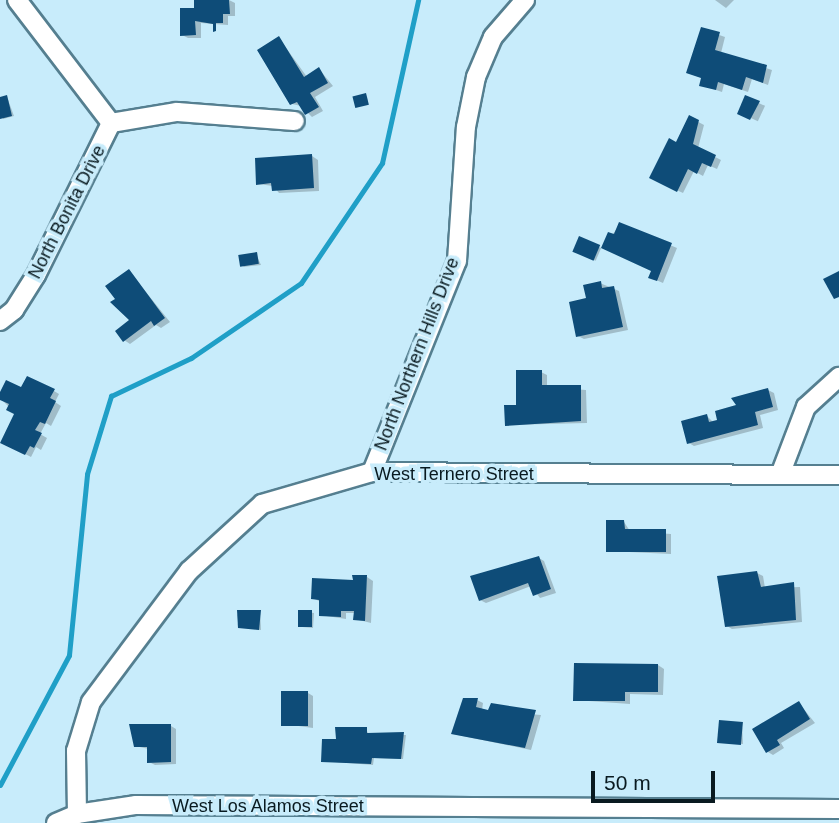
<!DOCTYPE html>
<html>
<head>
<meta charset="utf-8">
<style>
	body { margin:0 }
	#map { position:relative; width:839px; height:823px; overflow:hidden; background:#c8ecfb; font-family:Arial,sans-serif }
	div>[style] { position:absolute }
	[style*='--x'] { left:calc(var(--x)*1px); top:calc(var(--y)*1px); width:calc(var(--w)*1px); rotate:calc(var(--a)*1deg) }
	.shadow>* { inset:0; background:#0003; transform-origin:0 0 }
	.stream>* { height:5px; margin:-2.5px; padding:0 2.5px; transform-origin:2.5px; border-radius:2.5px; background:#1f9fc7 }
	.building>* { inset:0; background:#0e4c78; transform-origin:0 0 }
	.roads { filter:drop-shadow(2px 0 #557f90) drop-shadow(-2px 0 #557f90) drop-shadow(0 2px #557f90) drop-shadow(0 -2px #557f90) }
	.minor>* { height:18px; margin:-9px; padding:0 9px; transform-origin:9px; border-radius:9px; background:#fff }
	span { translate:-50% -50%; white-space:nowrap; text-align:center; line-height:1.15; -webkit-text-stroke:7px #c8ecfb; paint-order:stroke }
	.street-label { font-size:18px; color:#091a20 }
	.scale { position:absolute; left:591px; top:771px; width:124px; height:32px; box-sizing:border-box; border:4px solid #091a20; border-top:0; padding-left:9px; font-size:21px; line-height:24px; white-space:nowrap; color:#091a20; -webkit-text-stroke:5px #c8ecfb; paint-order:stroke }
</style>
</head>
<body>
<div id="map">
	<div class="shadow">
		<i style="clip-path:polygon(205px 0,229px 0,235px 3px,235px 16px,228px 16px,228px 25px,201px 23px,201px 38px,188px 38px,182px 35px)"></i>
		<i style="clip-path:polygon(715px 0,734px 0,726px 8px)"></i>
		<i style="clip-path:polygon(702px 29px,725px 37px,721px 53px,772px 70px,768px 85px,752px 79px,748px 92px,724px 84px,722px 92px,701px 85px,702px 78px,688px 73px)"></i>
		<i style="clip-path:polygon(279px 38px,307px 77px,319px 69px,333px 86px,315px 97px,323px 111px,312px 117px,301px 106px,292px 104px)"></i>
		<i style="clip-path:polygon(7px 97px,14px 116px,3px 119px,0 99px)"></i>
		<i style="left:746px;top:97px;width:21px;height:17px;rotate:25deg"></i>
		<i style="clip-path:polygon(689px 117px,704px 125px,698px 148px,721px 160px,717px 169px,708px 165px,703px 176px,694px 171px,683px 193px,657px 181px)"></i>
		<i style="clip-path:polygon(312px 156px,318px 160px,319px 191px,279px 193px,273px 186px,258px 184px)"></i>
		<i style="clip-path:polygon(620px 224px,677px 248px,663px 283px,656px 280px,653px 271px,603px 248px)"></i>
		<i style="left:580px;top:239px;width:23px;height:14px;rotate:23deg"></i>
		<i style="clip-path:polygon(256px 254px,261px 265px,243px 267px)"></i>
		<i style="clip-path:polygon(129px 271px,170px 322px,161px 328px,156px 325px,130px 344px,124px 340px,132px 320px,117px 299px)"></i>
		<i style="clip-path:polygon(600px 283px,619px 291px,628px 330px,584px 339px,578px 336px,588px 299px)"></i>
		<i style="clip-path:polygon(541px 372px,547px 375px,547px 387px,586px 390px,587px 423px,506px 425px)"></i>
		<i style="clip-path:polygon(22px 390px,54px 391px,59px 394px,55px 402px,61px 406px,51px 426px,46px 423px,40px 434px,47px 438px,41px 450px,36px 447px,31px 457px,8px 445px,16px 414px,0 398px)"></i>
		<i style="clip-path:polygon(768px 390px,774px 393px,778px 410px,760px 415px,763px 428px,694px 446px,689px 443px,707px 416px,714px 423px)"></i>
		<i style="clip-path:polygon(624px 522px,630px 531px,671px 534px,671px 554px,608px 551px)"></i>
		<i style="clip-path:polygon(539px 558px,544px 561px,556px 593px,540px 598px,531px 586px,486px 603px,480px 600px,472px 577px)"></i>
		<i style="clip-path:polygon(757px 573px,763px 576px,765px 588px,800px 587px,802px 622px,732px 629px,727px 626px)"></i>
		<i style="clip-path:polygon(367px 577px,373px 581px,371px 623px,355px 619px,355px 613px,346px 613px,346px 619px,320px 615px,321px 602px,313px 598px)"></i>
		<i style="clip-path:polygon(260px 611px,261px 630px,239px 627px)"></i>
		<i style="clip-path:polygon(300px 611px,314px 613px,313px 628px,302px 627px)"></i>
		<i style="clip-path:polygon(658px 665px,664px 669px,663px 695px,630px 694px,630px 704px,575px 700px)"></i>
		<i style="clip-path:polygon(308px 693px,313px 696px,313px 728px,284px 724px)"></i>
		<i style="clip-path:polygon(477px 700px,483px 703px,482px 710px,541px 715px,531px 750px,453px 734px)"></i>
		<i style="clip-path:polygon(799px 703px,815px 723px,781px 743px,784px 748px,773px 755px,768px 752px)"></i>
		<i style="clip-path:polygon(742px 724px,743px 744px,721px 742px)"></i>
		<i style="clip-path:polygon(171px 726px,176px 729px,176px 764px,155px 765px,149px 762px,149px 749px,135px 746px)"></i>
		<i style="clip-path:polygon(366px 729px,369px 735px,406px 735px,403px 759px,374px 758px,373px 765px,323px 761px,338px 741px)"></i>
	</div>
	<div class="stream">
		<i style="--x:0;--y:785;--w:147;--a:-62"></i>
		<i style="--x:69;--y:655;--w:182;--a:-84.3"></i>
		<i style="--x:87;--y:474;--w:82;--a:-72.9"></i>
		<i style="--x:111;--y:396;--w:89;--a:-25.4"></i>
		<i style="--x:191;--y:358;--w:133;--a:-34.3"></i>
		<i style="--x:301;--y:283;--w:145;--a:-56"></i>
		<i style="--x:382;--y:163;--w:167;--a:-77.5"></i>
	</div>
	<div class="building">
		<i style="clip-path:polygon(194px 0,229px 0,230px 14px,223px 14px,223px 23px,216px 23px,216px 31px,213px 32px,213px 24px,195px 21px,196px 35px,180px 36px,180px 8px,194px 8px)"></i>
		<i style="clip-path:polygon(701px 27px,720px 32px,715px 50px,767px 65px,763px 83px,746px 77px,742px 90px,718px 82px,716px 90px,699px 86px,701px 78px,686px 73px)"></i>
		<i style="clip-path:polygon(279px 36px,304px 77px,319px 67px,328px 83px,310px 93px,319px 107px,305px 115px,297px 102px,290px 105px,257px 50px)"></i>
		<i style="left:366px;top:93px;width:12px;height:14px;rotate:76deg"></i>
		<i style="clip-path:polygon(7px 95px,12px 116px,0 119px,0 97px)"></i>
		<i style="clip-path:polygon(745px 95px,760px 101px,750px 120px,737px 114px)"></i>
		<i style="clip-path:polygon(689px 115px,699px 120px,693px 144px,716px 155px,711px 167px,702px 163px,697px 174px,688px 169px,677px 192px,649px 178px,669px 138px,676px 142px)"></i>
		<i style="clip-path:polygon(312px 154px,314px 188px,272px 191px,271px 183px,256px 185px,255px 158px)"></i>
		<i style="clip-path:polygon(619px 222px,672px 243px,657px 281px,648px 278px,651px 271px,601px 248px,608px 232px,614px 234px)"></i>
		<i style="left:579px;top:236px;width:23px;height:17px;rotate:23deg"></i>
		<i style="left:257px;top:252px;width:12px;height:19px;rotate:81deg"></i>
		<i style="clip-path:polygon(129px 269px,165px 318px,154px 326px,151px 321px,123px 342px,115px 331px,129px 320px,110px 302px,115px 299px,105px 286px)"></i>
		<i style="clip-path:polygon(839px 271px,839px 297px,834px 299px,823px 279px)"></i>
		<i style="clip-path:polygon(601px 281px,602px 288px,614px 286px,623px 327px,576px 337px,569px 302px,586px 298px,583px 285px)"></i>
		<i style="clip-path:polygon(516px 370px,542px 370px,542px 385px,581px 385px,581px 421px,505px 426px,504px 405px,516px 405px)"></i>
		<i style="clip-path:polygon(27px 376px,55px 389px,50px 398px,56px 401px,45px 424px,40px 422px,35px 430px,42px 433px,34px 448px,30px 446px,25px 455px,0 443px,14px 414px,6px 410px,9px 404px,0 400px,0 392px,6px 380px,21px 387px)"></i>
		<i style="clip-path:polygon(768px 388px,773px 407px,755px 412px,758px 425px,687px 444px,681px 421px,707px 414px,709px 422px,717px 420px,715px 411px,736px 405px,731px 398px)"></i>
		<i style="clip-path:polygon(606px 520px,624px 520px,625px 529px,666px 529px,666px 552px,606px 552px)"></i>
		<i style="clip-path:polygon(539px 556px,551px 589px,533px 596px,528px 583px,479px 601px,470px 576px)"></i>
		<i style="clip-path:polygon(757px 571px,761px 587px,794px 582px,796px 620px,725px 627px,717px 576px)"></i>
		<i style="clip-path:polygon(352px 575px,367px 575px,365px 621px,353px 620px,354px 611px,341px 611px,341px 617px,319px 616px,319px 600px,311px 599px,312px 578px,353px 580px)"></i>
		<i style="clip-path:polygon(237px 610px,261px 610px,259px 630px,238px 628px)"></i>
		<i style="left:298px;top:610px;width:14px;height:17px"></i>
		<i style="clip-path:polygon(574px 663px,658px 664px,658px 692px,625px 692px,625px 701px,573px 701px)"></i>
		<i style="left:308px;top:691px;width:35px;height:27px;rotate:90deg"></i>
		<i style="clip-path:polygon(463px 698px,478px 698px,476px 707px,488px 710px,491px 703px,536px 710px,525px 748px,451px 734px)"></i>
		<i style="clip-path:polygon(799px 701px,810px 719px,777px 740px,780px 745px,766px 753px,752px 729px)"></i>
		<i style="left:719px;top:720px;width:24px;height:23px;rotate:5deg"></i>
		<i style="clip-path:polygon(129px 724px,171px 724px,171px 762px,147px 763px,147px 747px,134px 747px)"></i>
		<i style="clip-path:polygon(335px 727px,367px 727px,367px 733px,404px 732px,401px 759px,372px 758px,371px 764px,321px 762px,322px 739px,336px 739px)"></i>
	</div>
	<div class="roads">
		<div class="minor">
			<i style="--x:17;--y:0;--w:155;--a:52.6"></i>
			<i style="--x:111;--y:123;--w:67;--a:-9.5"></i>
			<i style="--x:177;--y:112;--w:118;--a:4.4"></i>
			<i style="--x:0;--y:321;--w:18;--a:-38"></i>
			<i style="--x:14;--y:310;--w:41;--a:-57.8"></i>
			<i style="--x:36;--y:275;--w:169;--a:-63.7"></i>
			<i style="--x:372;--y:472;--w:227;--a:-68.1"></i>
			<i style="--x:457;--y:261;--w:134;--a:-86.2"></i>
			<i style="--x:466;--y:127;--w:51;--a:-78.7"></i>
			<i style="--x:476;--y:77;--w:43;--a:-67"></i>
			<i style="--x:493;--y:37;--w:49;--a:-49.1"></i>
			<i style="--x:780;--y:475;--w:73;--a:-69.1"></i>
			<i style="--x:806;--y:407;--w:45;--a:-42.3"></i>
			<i style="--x:77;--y:814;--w:60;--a:-8.7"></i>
			<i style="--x:136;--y:805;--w:703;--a:0.33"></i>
			<i style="--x:56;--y:823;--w:23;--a:-23"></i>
			<i style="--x:77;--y:814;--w:63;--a:-90.9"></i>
			<i style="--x:76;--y:751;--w:51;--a:-73"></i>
			<i style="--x:91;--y:702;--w:164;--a:-53.2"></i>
			<i style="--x:189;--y:571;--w:99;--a:-42.5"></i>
			<i style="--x:262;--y:504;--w:115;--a:-16.2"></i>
			<i style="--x:372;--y:472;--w:467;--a:0.4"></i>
		</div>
	</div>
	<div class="street-label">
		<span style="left:67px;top:212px;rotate:-63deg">North Bonita Drive</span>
		<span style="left:417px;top:354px;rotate:-69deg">North Northern Hills Drive</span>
		<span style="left:454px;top:474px">West Ternero Street</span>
		<span style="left:268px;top:806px">West Los Alamos Street</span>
	</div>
	<div class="scale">50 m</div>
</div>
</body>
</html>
